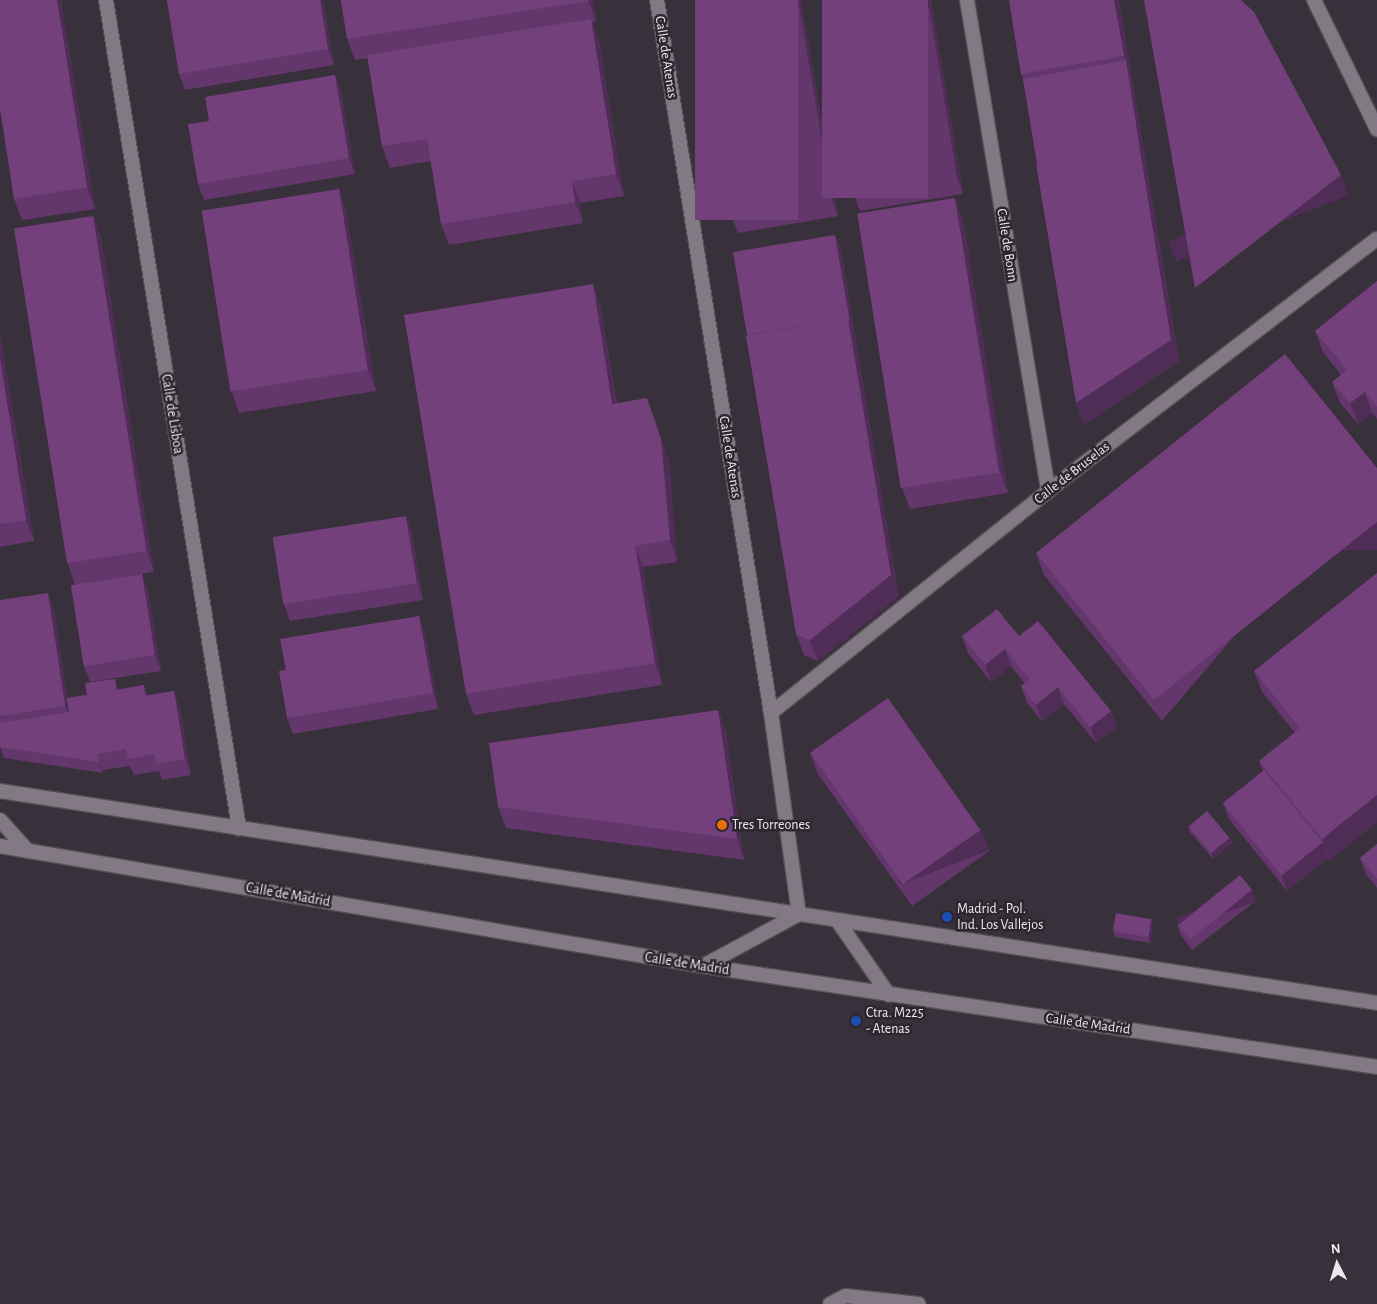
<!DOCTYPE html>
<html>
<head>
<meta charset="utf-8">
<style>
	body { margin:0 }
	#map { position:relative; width:1377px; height:1304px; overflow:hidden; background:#38303a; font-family:"Alegreya Sans",sans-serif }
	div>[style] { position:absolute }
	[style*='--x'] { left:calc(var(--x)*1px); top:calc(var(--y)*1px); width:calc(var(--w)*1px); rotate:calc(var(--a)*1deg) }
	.roads { filter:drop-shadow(1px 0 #554e56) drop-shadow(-1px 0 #554e56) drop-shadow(0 1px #554e56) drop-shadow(0 -1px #554e56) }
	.minor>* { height:14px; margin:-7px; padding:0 7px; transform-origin:7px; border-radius:7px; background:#837985 }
	.tertiary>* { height:14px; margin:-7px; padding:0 7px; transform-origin:7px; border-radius:7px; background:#837985 }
	.wall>* { inset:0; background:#63376b }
	.shaded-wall>* { inset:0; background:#502d57; transform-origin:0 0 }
	.building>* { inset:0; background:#73407c; transform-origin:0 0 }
	.dots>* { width:14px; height:14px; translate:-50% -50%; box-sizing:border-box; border:2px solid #2e2630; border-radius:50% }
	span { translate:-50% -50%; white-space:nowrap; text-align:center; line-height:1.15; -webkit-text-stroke:5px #2e2630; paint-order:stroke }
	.street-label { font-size:14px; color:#ede7ee }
	.poi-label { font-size:14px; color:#ede7ee }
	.left { translate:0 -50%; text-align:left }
	.north { position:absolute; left:1312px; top:1239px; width:50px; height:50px; -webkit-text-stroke:4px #2e2630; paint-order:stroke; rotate:355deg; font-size:14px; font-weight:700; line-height:20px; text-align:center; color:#ede7ee }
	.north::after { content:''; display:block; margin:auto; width:18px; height:22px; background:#ede7ee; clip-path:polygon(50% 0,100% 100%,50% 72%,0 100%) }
</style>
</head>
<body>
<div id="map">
	<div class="roads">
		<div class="minor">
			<i style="--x:106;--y:0;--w:839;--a:80.87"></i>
			<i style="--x:657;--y:0;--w:722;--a:80.92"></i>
			<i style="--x:771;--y:713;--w:203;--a:82.1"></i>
			<i style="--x:967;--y:0;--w:498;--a:80.6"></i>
			<i style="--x:1314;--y:0;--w:144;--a:64"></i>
			<i style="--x:771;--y:713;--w:355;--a:-38.7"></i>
			<i style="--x:1048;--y:491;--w:414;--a:-37.5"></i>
			<i style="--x:0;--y:791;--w:1393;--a:8.75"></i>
			<i style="--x:0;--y:820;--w:42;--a:47.9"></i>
			<i style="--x:837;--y:920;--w:91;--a:55.3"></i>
			<i style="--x:703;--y:966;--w:109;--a:-28.4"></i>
			<i style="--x:830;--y:1304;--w:18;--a:-27"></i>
			<i style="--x:846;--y:1296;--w:73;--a:6.3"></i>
		</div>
		<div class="tertiary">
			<i style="--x:0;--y:846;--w:713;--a:9.69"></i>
			<i style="--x:703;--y:966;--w:682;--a:8.52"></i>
		</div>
	</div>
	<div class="wall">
		<i style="clip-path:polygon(61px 0,95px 209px,22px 220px,14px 199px)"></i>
		<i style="clip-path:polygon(167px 0,323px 0,334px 65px,185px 90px,179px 74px)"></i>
		<i style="clip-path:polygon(341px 0,593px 0,596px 22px,592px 22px,599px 40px,624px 196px,580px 203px,583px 223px,449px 245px,441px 224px,431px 161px,390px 168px,382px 146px,368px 58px,355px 60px,347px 39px)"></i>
		<i style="clip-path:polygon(695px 0,801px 0,838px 216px,738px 233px,732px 217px)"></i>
		<i style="clip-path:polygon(931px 0,963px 194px,860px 211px,854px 195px)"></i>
		<i style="clip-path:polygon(1009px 0,1119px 0,1179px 361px,1084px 425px,1023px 79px,1021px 74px)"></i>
		<i style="clip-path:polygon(335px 75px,341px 91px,355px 174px,204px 200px,198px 184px,209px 121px)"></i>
		<i style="clip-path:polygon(339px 189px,346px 210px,376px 391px,239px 413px,232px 392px)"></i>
		<i style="clip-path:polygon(93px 216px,101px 237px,154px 572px,75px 585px,68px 564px)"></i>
		<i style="clip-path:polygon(963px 219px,1008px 493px,910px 509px,902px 488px)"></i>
		<i style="clip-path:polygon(835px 235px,841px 251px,899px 596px,818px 661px,804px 655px,796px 634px,747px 335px)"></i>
		<i style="clip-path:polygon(1377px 281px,1377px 419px,1372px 413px,1358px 424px,1340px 403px,1332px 382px,1341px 375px,1323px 352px,1315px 331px)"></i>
		<i style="clip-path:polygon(593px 284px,600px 305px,617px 403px,669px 460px,677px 562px,643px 567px,662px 685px,474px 715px,466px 694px)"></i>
		<i style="clip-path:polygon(0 332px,34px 541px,0 547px)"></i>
		<i style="clip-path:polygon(1377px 468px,1162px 721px,1044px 575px,1036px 553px)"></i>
		<i style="clip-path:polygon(412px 533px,423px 600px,290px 621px,284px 604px)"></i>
		<i style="clip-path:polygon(1377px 573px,1330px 860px,1328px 858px,1287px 891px,1229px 819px,1223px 803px,1263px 771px,1259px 761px,1295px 733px,1262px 692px,1254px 671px)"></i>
		<i style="clip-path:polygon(142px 574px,148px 591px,161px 671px,90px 682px,84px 666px)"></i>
		<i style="clip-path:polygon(0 600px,54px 609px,67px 698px,144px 685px,147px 695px,174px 691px,180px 708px,191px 775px,162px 780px,159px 771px,134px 775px,130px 766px,103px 770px,102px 769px,103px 773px,4px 758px,0 747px)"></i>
		<i style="clip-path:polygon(425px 632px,438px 709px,293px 734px,287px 718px,286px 670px)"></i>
		<i style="clip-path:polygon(962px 636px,1019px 636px,1111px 711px,1117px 727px,1096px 743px,1064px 704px,1042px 721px,1027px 703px,1021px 686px,1025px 684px,1011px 666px,991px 682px,968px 653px)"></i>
		<i style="clip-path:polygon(718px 710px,726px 731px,744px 860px,506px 828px,498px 807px)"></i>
		<i style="clip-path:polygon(810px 753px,981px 830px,989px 851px,912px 906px,818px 774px)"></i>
		<i style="clip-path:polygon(1188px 826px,1230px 838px,1232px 843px,1213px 859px,1190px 832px)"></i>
		<i style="clip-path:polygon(1377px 844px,1377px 888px,1366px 874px,1360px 858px)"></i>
		<i style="clip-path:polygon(1256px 901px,1192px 950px,1181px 936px,1177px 925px)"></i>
		<i style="clip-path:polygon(1153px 925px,1150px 943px,1115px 937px,1113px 931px)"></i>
	</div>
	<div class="shaded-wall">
		<i style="clip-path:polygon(57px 0,61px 0,95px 209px,87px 187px)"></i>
		<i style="clip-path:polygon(320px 0,323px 0,334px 65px,328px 49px)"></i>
		<i style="clip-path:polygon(588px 0,593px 0,596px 22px)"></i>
		<i style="clip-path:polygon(798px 0,801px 0,838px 216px,832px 200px)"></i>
		<i style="clip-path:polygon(928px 0,931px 0,963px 194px,957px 178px)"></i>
		<i style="clip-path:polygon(1114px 0,1119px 0,1179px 361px,1084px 425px,1076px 403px,1139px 145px,1126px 60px,1124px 56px)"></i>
		<i style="clip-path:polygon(591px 19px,599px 40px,624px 196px,616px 174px)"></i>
		<i style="clip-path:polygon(335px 75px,341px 91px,355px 174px,349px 158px)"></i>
		<i style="left:1341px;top:175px;width:22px;height:185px;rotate:69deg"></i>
		<i style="clip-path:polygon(572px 181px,580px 203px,583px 223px,575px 202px)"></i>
		<i style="clip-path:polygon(339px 189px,346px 210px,376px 391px,368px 370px)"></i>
		<i style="clip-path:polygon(955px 198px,963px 219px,1008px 493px,1000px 472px)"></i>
		<i style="clip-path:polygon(93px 216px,101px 237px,154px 572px,147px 551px)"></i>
		<i style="clip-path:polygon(835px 235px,841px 251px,899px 596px,818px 661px,810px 640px)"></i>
		<i style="clip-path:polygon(593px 284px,600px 305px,620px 425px,612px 404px)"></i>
		<i style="clip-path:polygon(0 332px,34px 541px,26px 520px,0 359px)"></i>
		<i style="clip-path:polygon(1365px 392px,1372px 413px,1358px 424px,1350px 403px)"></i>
		<i style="clip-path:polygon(647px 398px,669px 460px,677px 562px,670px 540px)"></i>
		<i style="clip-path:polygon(406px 516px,412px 533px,423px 600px,417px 583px)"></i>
		<i style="left:1377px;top:522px;width:28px;height:285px;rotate:90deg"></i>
		<i style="clip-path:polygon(635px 546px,643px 567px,662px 685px,655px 663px)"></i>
		<i style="clip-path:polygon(142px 574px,148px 591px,161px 671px,155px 655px)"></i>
		<i style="clip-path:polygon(48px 593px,54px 609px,71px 722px,65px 706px)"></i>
		<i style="clip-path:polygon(419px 616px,425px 632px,438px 709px,433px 693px)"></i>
		<i style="clip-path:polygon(1005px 649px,1011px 666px,991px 682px,985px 665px)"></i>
		<i style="clip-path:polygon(1058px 687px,1064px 704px,1042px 721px,1036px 705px)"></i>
		<i style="clip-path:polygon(174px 691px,180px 708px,191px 775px,185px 759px)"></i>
		<i style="clip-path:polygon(718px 710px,726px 731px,744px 860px,737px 839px)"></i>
		<i style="clip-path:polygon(1111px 711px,1117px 727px,1096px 743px,1090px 727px)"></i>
		<i style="clip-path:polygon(98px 758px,102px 769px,103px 773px,99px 762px)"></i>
		<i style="clip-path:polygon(1377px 795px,1377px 823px,1330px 860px,1322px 839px)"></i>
		<i style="left:981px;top:830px;width:22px;height:95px;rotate:69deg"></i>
		<i style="clip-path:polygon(1230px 838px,1232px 843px,1213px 859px,1211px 853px)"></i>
		<i style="clip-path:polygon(1323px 842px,1328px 858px,1287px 891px,1281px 875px)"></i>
		<i style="left:1252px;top:890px;width:12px;height:81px;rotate:70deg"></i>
		<i style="clip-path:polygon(1151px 919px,1153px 925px,1150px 943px,1148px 937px)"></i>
	</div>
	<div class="building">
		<i style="clip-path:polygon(0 0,57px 0,87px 187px,14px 199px,0 109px)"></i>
		<i style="clip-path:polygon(167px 0,320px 0,328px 49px,179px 74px)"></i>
		<i style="clip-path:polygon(341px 0,588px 0,588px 1px,347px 39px)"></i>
		<i style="left:695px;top:0;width:103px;height:220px"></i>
		<i style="left:822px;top:0;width:106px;height:198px"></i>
		<i style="clip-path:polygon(1009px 0,1114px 0,1124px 56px,1021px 74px)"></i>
		<i style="clip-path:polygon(1144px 0,1241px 0,1254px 12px,1341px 175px,1195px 288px)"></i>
		<i style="clip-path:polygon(591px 19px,616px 174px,572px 181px,575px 202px,441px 224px,427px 139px,382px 146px,367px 55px)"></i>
		<i style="clip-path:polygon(1126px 60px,1140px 150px,1139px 145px,1037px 164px,1023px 79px)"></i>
		<i style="clip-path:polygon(335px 75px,349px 158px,198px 184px,188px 124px,209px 121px,205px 97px)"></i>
		<i style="clip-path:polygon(1139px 145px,1171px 340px,1076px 403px,1036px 164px)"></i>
		<i style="left:339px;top:189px;width:183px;height:139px;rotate:81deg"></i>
		<i style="left:955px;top:198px;width:278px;height:99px;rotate:81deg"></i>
		<i style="left:93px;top:216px;width:339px;height:80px;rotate:81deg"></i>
		<i style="clip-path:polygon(835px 235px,850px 323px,848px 318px,747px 335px,733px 252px)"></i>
		<i style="clip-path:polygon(1377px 281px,1377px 407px,1365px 392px,1350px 403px,1332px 382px,1347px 370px,1315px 331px)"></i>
		<i style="clip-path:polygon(593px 284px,612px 404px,647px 398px,661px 439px,670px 540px,635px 546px,655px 663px,466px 694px,404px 315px)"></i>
		<i style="clip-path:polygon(848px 318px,891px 575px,810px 640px,796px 634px,746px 336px)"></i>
		<i style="clip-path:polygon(1285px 354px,1377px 468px,1377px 522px,1154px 700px,1036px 553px)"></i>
		<i style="clip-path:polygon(0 359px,26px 520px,0 524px)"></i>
		<i style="left:406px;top:516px;width:68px;height:135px;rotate:81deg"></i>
		<i style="clip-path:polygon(1377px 573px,1377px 795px,1322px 839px,1259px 761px,1300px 728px,1254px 671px)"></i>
		<i style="left:142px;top:574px;width:82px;height:72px;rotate:81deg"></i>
		<i style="clip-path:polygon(48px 593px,65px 706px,0 716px,0 600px)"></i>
		<i style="clip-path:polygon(997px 609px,1019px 636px,1038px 621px,1111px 711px,1090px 727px,1058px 687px,1036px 705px,1021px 686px,1030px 680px,1005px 649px,985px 665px,962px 636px)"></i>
		<i style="clip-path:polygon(419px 616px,433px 693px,287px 718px,279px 671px,286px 670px,280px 639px)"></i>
		<i style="clip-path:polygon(115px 679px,117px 690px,144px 685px,145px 696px,174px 691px,185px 759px,156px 764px,155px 754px,128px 759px,126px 749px,97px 754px,85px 683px)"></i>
		<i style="clip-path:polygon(87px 695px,97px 754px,99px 762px,0 747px,0 723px,69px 712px,67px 698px)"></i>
		<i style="left:888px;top:698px;width:161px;height:95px;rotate:55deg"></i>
		<i style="clip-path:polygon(718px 710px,737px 839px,498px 807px,489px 743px)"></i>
		<i style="left:1264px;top:770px;width:93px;height:53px;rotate:51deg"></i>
		<i style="left:1207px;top:811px;width:35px;height:24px;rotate:50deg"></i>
		<i style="clip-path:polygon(1377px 844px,1377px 879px,1360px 858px)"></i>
		<i style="left:1240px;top:875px;width:19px;height:80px;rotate:51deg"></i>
		<i style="left:1116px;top:913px;width:36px;height:18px;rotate:10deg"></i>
	</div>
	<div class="dots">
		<i style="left:722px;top:825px;background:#e8710a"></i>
		<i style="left:947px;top:917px;background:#1a4fb4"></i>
		<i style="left:856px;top:1021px;background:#1a4fb4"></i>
	</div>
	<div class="street-label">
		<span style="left:666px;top:57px;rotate:81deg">Calle de Atenas</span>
		<span style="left:1007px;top:245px;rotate:81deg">Calle de Bonn</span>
		<span style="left:172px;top:414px;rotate:81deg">Calle de Lisboa</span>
		<span style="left:730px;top:457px;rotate:81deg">Calle de Atenas</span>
		<span style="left:1072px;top:473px;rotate:-38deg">Calle de Bruselas</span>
		<span style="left:288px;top:895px;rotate:10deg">Calle de Madrid</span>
		<span style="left:687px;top:964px;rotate:9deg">Calle de Madrid</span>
		<span style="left:1088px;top:1024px;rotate:8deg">Calle de Madrid</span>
	</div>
	<div class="poi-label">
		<span class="left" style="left:732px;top:825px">Tres Torreones</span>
		<span class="left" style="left:957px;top:917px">Madrid - Pol.<br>Ind. Los Vallejos</span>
		<span class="left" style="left:866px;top:1021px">Ctra. M225<br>- Atenas</span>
	</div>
	<div class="north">N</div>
</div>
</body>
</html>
